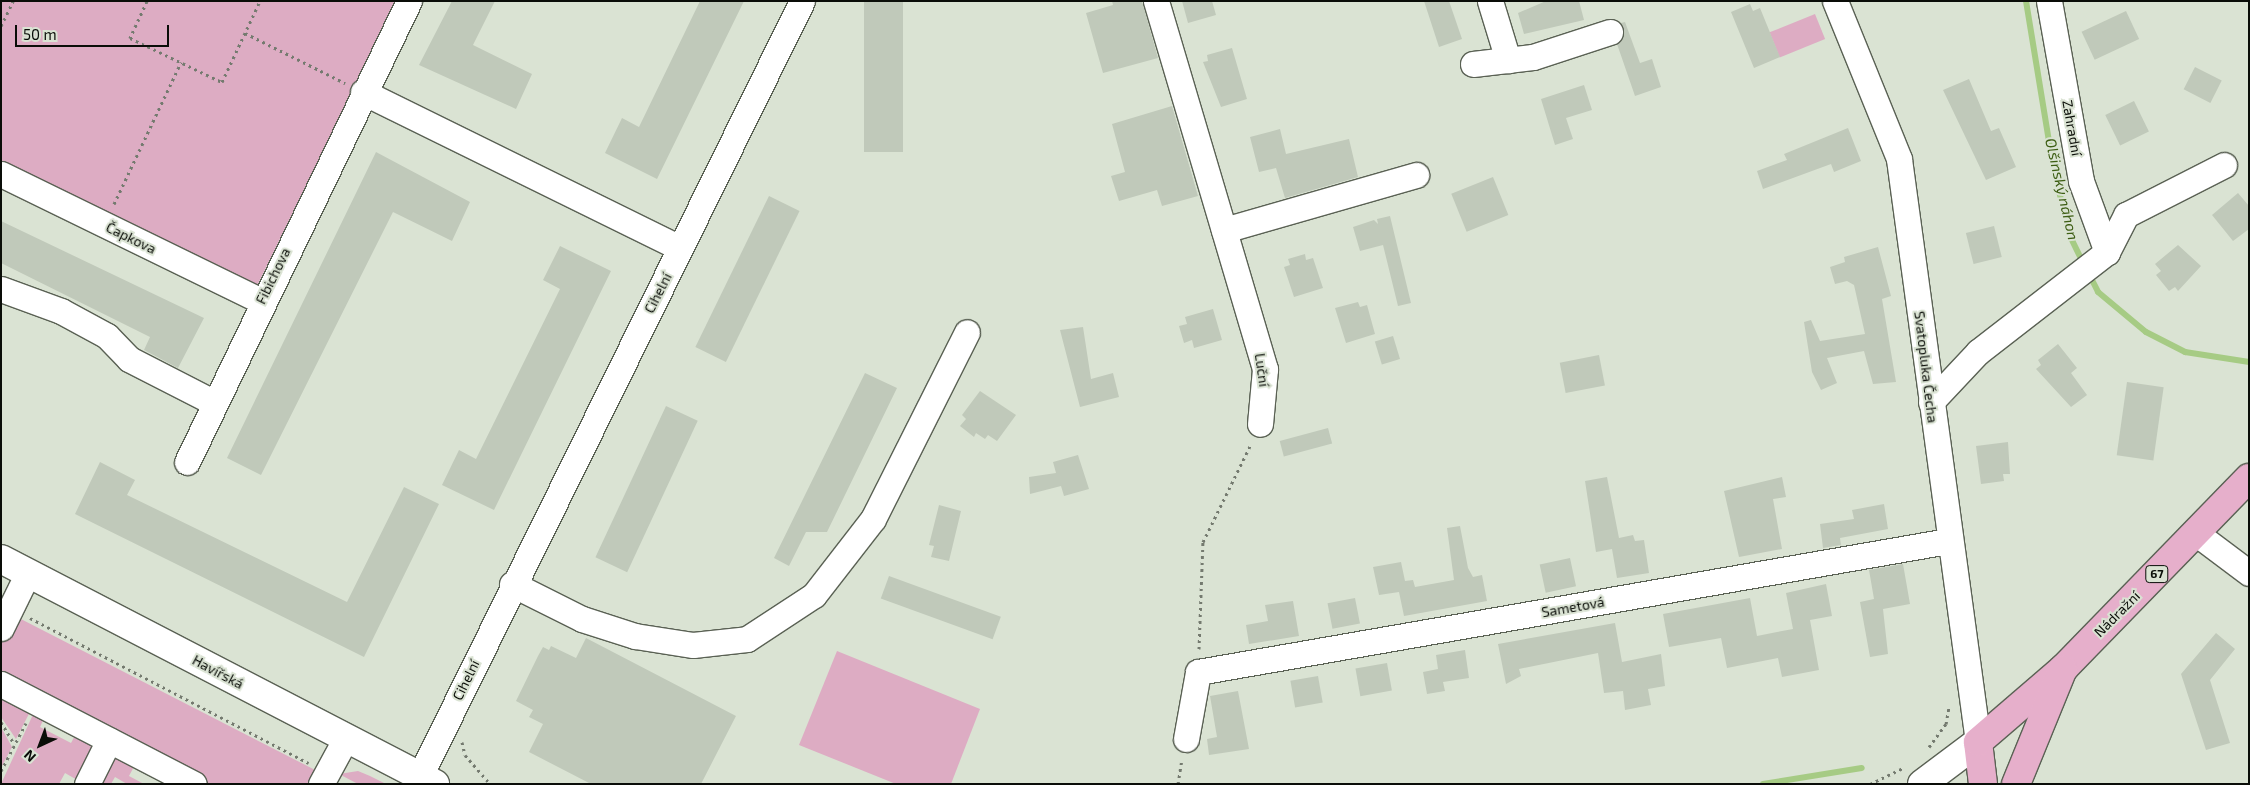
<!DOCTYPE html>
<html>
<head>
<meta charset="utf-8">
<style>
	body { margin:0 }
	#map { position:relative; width:2250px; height:785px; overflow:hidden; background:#dae3d3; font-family:"Exo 2",sans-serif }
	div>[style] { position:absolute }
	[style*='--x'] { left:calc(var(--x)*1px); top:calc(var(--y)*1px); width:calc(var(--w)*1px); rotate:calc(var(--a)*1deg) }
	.green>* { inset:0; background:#ddacc3; transform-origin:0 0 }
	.stream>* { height:6px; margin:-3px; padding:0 3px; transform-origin:3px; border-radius:3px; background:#a6cb84 }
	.building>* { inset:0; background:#c0c9ba; transform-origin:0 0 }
	.path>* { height:3px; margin-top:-1.5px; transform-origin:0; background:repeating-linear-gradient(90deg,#747a6f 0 2.5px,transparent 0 6.5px) }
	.roads { filter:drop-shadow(1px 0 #5a6154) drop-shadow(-1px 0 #5a6154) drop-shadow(0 1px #5a6154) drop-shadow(0 -1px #5a6154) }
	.minor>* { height:25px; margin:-12.5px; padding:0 12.5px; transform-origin:12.5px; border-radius:12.5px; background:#fff }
	.tertiary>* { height:28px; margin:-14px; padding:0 14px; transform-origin:14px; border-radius:14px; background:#fff }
	.primary>* { height:28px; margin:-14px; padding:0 14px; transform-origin:14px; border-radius:14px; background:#e6afcb }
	span { translate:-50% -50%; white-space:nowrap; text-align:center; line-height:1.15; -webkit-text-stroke:4px #dae3d3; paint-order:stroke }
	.shield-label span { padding:1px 4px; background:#dae3d3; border:1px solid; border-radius:4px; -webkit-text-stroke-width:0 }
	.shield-label { font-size:12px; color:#0a0d08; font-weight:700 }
	.street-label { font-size:14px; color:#0a0d08 }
	.water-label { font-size:15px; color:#3d5e14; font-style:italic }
	.frame { position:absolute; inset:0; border:2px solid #0a0d08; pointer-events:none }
	.north { position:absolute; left:15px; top:720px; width:50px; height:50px; -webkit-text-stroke:4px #dae3d3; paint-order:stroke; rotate:223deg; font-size:14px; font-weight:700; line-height:20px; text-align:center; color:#0a0d08 }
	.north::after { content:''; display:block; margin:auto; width:18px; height:22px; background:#0a0d08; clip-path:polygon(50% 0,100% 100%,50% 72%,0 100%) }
	.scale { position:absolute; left:15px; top:25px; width:154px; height:22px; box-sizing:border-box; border:2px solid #0a0d08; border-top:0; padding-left:6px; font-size:15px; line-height:18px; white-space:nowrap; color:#0a0d08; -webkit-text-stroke:4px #dae3d3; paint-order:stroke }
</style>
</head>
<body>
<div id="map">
	<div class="green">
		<i style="clip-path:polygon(1px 1px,396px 1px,256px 288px,1px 162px)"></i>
		<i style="left:1815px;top:14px;width:27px;height:49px;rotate:68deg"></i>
		<i style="clip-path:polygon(15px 616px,319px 772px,314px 784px,206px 784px,1px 679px,1px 643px)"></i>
		<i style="clip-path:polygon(837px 651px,980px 709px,951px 784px,896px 784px,799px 745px)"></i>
		<i style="clip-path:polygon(1px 690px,33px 706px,16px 739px,1px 717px)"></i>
		<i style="clip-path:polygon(36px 708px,46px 714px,40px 727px,71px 743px,78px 730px,95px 746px,79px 781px,65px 773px,59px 784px,1px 784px)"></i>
		<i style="clip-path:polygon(1px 727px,12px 747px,1px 768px)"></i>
		<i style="clip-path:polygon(113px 756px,137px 761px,129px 776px,144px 784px,127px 784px,115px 777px,111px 784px,98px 782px)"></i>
		<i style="clip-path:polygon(358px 771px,370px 776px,386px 784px,358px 784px,339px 774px)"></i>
	</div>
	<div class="stream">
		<i style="--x:2026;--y:1;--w:166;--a:80.7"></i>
		<i style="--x:2053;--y:165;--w:71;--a:76.9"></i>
		<i style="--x:2069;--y:234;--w:32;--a:64"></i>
		<i style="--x:2089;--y:274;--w:20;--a:63"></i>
		<i style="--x:2098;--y:292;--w:62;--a:39.8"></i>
		<i style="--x:2146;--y:332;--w:44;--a:27.1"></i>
		<i style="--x:2185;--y:352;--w:65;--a:8.9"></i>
		<i style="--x:1763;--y:784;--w:100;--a:-9.2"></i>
	</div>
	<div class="building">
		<i style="clip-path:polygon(452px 1px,495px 1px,473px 45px,532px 74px,516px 109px,419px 65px)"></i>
		<i style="clip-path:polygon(700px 1px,744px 1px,657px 179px,605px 153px,622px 118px,639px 127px)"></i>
		<i style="left:864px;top:1px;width:39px;height:151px"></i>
		<i style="clip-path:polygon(1112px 1px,1142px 1px,1158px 58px,1103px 73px,1086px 13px,1113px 5px)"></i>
		<i style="clip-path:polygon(1182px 1px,1212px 1px,1216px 15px,1188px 23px)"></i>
		<i style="clip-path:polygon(1424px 1px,1449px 1px,1462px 39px,1439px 47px)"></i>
		<i style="clip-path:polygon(1546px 1px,1579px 1px,1584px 20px,1524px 34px,1518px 13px)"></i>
		<i style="clip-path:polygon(1750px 4px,1753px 11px,1760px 8px,1780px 57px,1754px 68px,1731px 12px)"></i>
		<i style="left:2126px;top:11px;width:31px;height:49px;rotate:65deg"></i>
		<i style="clip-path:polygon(1625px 22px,1640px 63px,1652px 59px,1661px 87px,1635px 96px,1617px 44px,1624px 35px,1621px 23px)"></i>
		<i style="clip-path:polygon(1232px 48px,1247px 99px,1221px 107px,1203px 62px,1208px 61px,1207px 55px)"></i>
		<i style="left:2195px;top:67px;width:30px;height:25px;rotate:27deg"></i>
		<i style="clip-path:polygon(1969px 79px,1991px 131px,1999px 128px,2016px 167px,1986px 180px,1943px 90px)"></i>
		<i style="clip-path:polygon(1584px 85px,1592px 110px,1566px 118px,1573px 139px,1555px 145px,1541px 99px)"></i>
		<i style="left:2134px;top:101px;width:34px;height:32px;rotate:64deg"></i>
		<i style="clip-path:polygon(1172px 106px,1198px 196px,1162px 206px,1157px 190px,1119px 201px,1111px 176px,1125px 172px,1112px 124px)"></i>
		<i style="clip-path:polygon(1848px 128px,1861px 161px,1834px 172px,1831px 164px,1763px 189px,1757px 171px,1787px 160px,1784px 154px)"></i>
		<i style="clip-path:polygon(1280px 129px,1286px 154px,1349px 139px,1358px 177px,1285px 198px,1276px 168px,1259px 172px,1250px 137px)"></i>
		<i style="clip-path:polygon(376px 152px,470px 202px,452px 241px,393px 212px,261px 475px,227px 458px)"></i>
		<i style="left:1493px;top:177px;width:41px;height:45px;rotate:68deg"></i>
		<i style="clip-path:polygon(2238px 193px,2249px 206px,2249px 229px,2233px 241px,2212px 215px)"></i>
		<i style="left:769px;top:196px;width:34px;height:168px;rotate:26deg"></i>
		<i style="clip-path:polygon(1390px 216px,1411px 303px,1398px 306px,1383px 245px,1360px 251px,1353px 227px,1374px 220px,1378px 224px,1377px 219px)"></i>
		<i style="clip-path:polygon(1px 221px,204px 318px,178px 368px,144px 350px,150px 337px,1px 263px)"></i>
		<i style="left:1994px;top:226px;width:32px;height:29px;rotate:76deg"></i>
		<i style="clip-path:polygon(2178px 245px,2201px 266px,2178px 291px,2175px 287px,2169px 291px,2156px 275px,2161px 271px,2155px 264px)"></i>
		<i style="clip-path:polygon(560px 246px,611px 271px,494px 510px,442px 485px,459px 450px,476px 459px,560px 289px,543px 280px)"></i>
		<i style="clip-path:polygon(1878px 247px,1891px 296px,1882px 299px,1896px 382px,1873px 384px,1864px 351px,1827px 358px,1837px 383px,1821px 390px,1812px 372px,1804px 322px,1811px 320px,1820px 341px,1865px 334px,1854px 285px,1847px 281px,1835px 284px,1830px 267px,1845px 262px,1844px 257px)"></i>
		<i style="clip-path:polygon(1305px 254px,1306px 260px,1313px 258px,1323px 288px,1294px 297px,1284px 267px,1290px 265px,1288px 259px)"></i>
		<i style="clip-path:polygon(1358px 302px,1360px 307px,1367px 305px,1375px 334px,1346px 343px,1335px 308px)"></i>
		<i style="clip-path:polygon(1213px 309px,1222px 340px,1194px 348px,1192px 340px,1184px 343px,1179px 326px,1187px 324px,1185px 317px)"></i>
		<i style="clip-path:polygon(1083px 327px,1091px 379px,1113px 373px,1119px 397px,1080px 407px,1060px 330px)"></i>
		<i style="left:1393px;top:336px;width:24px;height:19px;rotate:73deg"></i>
		<i style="clip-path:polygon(2058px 344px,2077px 368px,2071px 373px,2087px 395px,2071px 407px,2036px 369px,2041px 365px,2038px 360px)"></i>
		<i style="left:1599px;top:355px;width:31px;height:40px;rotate:79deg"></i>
		<i style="clip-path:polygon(865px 373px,897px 388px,827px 532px,806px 532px,789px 566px,774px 558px)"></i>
		<i style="left:2127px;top:382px;width:37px;height:74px;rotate:8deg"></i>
		<i style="clip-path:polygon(980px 391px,1016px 415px,997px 441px,988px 435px,985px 439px,976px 433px,974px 437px,960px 426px,966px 419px,962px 415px)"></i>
		<i style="left:666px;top:406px;width:35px;height:167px;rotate:25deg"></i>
		<i style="left:1328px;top:428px;width:16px;height:50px;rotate:75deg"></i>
		<i style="clip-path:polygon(2008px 442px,2010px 474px,2003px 474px,2004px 481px,1981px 484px,1976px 446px)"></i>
		<i style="clip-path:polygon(1078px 455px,1089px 489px,1064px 496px,1061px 486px,1030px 494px,1029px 477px,1056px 473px,1053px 462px)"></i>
		<i style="clip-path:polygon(100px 462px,135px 480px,127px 495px,347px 602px,404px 487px,439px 504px,364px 657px,75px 514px)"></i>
		<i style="clip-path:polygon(1607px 477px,1619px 538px,1633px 535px,1635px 541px,1644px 540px,1649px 573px,1617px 578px,1612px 549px,1596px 552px,1585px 481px)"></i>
		<i style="clip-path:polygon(1782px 477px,1786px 497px,1773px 499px,1782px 549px,1739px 557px,1724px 491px)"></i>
		<i style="clip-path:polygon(1884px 504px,1888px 529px,1840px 538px,1841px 545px,1823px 548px,1820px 524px,1854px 519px,1852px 510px)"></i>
		<i style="clip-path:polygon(939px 505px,961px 511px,949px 561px,931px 557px,934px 546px,929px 545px)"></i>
		<i style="clip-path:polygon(1460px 526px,1468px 568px,1473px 577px,1482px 575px,1487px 601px,1404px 616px,1399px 592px,1379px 595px,1373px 567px,1401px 562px,1405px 581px,1413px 580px,1415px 587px,1454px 580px,1447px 528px)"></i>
		<i style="left:1570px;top:558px;width:29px;height:31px;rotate:78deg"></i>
		<i style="clip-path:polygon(1903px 564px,1910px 604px,1883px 609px,1888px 654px,1870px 657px,1860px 602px,1874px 599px,1869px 570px)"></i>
		<i style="left:889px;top:576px;width:119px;height:24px;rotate:20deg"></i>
		<i style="clip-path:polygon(1826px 584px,1832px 616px,1810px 620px,1819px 670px,1782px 677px,1778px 658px,1727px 668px,1721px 638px,1669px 647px,1663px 614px,1750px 598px,1757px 636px,1777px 632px,1793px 629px,1786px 593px)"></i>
		<i style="left:1355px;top:598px;width:26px;height:28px;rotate:79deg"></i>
		<i style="clip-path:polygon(1293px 601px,1299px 636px,1249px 644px,1246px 625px,1268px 621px,1265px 605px)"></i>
		<i style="clip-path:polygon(1615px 623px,1622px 662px,1661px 654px,1665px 686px,1648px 689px,1651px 705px,1625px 710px,1623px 691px,1604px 693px,1598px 653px,1519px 669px,1521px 676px,1506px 684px,1498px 644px)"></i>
		<i style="clip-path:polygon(2216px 633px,2235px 649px,2210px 680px,2230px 743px,2206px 750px,2181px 674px)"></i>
		<i style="clip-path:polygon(586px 638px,736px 716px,701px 784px,591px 784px,529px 752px,543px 724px,529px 717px,533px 710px,516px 701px,538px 656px,543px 647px,549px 650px,551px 646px,576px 658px)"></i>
		<i style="clip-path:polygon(1465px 650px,1469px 678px,1443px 682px,1445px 691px,1427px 694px,1423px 672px,1438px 669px,1436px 655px)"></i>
		<i style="left:1387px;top:663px;width:28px;height:32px;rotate:80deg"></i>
		<i style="left:1318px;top:676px;width:27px;height:28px;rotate:80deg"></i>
		<i style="clip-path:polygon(1238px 691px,1249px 749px,1209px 755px,1207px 739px,1217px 737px,1210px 696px)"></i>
	</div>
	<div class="path">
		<i style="--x:147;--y:1;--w:41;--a:114.7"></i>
		<i style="--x:130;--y:38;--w:102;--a:25.6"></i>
		<i style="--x:222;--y:82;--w:89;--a:-64.9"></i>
		<i style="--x:1;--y:26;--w:28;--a:-64"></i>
		<i style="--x:245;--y:33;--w:112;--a:26.6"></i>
		<i style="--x:114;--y:204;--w:157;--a:-64.7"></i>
		<i style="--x:30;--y:618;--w:314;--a:27.5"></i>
		<i style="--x:1199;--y:649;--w:107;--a:-87.9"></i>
		<i style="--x:1203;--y:542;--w:109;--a:-63.9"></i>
		<i style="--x:1;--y:722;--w:26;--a:59"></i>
		<i style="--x:462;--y:742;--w:13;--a:77"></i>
		<i style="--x:465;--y:755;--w:38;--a:49"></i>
		<i style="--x:1929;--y:747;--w:29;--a:-54"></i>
		<i style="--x:1946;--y:724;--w:17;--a:-80"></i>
		<i style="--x:1;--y:771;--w:54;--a:-62.5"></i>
		<i style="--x:1178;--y:784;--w:24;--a:-81"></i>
		<i style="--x:1870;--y:784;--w:37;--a:-26"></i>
	</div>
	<div class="roads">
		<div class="minor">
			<i style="--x:1156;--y:1;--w:384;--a:73.5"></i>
			<i style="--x:1265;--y:369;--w:55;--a:95.2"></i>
			<i style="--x:1490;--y:1;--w:62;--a:73"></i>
			<i style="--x:1835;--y:1;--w:170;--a:67.9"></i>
			<i style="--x:1899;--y:159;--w:588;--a:82.28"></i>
			<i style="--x:2049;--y:1;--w:183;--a:79.9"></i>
			<i style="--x:2081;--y:181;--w:76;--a:69.9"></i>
			<i style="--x:1473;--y:64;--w:60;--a:-6.7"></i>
			<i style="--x:1533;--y:57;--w:81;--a:-18"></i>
			<i style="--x:363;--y:92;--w:353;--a:26.2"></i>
			<i style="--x:1;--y:174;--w:289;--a:26"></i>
			<i style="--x:1224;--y:230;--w:200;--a:-16"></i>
			<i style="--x:1;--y:289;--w:64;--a:20.1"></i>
			<i style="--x:61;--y:311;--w:52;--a:28.5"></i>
			<i style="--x:107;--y:336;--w:32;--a:46"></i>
			<i style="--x:129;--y:359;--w:94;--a:27.1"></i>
			<i style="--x:1931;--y:402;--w:69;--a:-46.8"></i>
			<i style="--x:1978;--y:352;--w:163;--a:-37.8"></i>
			<i style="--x:2107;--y:252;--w:42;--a:-62.8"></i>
			<i style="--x:2126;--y:215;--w:110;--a:-27"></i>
			<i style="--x:187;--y:462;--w:512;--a:-64.29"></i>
			<i style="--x:2197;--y:534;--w:65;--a:36.9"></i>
			<i style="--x:512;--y:584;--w:78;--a:26.6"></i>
			<i style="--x:582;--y:619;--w:56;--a:17.8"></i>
			<i style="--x:635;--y:636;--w:59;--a:8.8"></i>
			<i style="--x:693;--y:645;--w:54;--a:-6.3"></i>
			<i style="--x:747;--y:639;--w:80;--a:-33.3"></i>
			<i style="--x:814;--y:595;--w:96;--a:-52.2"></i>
			<i style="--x:873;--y:519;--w:209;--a:-63.3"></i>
			<i style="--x:1;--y:628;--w:61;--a:-63.9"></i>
			<i style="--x:1;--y:684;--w:217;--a:27.4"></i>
			<i style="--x:1186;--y:739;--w:68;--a:-79.8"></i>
			<i style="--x:1198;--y:672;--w:761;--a:-9.91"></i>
			<i style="--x:420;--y:776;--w:864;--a:-63.76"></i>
			<i style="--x:87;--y:784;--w:49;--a:-63.4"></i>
			<i style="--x:321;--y:784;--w:52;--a:-61.5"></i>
		</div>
		<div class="tertiary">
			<i style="--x:1;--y:559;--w:489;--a:27.4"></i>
			<i style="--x:1922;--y:784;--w:70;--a:-36.9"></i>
		</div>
		<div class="primary">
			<i style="--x:1983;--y:784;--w:42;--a:-96.8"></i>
			<i style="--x:1978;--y:742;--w:113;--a:-40.7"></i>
			<i style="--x:2064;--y:668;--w:265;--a:-45.8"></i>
			<i style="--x:2016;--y:784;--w:124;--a:-67.8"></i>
		</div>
	</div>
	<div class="shield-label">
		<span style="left:2157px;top:574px">67</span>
	</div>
	<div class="street-label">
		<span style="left:2072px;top:128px;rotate:80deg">Zahradní</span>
		<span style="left:131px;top:238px;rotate:26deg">Čapkova</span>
		<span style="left:273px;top:276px;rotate:-64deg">Fibichova</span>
		<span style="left:658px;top:293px;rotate:-63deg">Cihelní</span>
		<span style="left:1926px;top:367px;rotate:83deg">Svatopluka Čecha</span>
		<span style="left:1262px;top:370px;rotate:82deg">Luční</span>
		<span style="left:1573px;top:607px;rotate:-10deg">Sametová</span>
		<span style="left:2117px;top:614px;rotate:-45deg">Nádražní</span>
		<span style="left:218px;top:672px;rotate:28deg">Havířská</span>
		<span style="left:466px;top:680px;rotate:-64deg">Cihelní</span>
	</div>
	<div class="water-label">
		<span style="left:2062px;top:189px;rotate:77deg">Olšinský náhon</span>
	</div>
	<div class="frame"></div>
	<div class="north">N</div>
	<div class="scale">50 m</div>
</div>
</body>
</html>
